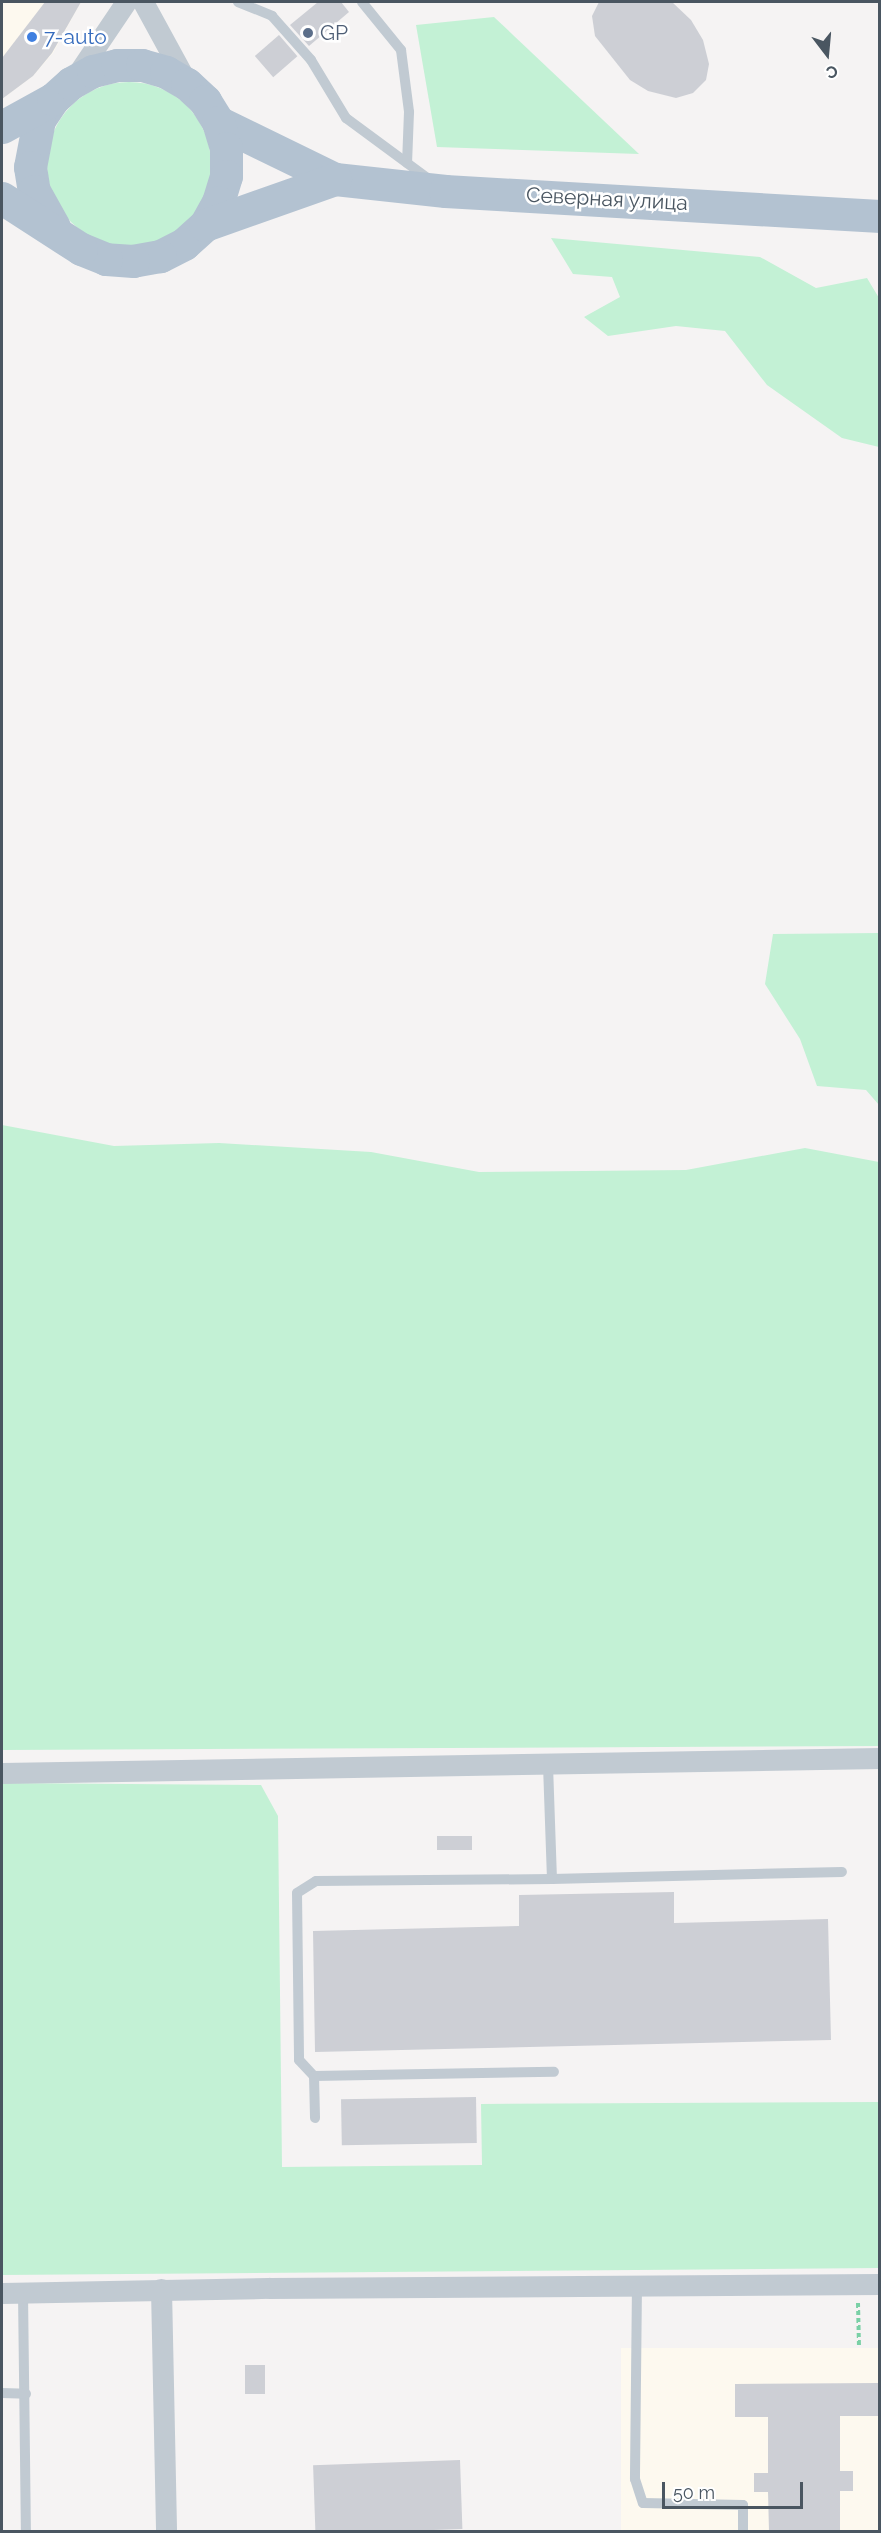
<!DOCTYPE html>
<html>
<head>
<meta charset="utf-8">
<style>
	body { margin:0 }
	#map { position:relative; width:881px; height:2533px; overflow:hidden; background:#f5f3f3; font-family:Raleway,sans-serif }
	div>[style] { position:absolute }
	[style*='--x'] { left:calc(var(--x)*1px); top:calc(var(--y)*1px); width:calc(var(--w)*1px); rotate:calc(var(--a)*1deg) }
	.commercial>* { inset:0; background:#fdf9ef; transform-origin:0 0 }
	.green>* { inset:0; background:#c3f1d5 }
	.round { border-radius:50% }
	.building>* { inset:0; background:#cdcfd5; transform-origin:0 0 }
	.path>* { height:4px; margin-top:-2px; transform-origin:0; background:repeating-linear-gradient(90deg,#7ad0a6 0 4.5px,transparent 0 7.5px) }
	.lane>* { height:10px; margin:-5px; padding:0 5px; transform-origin:5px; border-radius:5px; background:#c1cad2 }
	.street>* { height:21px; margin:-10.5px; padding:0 10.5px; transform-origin:10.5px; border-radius:10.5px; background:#c1cad2 }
	.primary>* { height:33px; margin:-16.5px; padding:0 16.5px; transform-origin:16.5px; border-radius:16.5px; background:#b3c2d1 }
	.dots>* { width:16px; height:16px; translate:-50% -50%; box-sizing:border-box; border:3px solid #fff; border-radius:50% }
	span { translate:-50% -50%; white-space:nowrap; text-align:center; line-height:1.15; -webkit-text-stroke:5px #fff; paint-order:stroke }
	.service-label { font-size:21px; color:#4e5e75 }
	.left { translate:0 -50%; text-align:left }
	.shop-label { font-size:21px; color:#366cbe }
	.street-label { font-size:21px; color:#4a5661 }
	.frame { position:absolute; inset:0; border:3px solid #4a5661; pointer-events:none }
	.north { position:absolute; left:797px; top:24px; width:60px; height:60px; -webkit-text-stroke:4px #fff; paint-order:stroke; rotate:164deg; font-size:16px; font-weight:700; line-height:24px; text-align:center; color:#4a5661 }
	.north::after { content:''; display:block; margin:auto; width:21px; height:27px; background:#4a5661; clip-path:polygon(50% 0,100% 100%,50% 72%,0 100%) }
	.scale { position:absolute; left:662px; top:2482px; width:141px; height:27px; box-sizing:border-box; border:3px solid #4a5661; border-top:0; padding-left:8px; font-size:18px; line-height:21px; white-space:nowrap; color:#4a5661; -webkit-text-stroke:4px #fff; paint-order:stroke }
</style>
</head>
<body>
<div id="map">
	<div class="commercial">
		<i style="clip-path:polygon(2px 2px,81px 2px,53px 53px,33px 76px,2px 99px)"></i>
		<i style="left:879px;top:2348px;width:183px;height:258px;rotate:90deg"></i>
	</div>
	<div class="green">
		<i style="clip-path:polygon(494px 17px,639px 154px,437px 147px,416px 25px)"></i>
		<i class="round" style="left:47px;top:82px;width:164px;height:164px"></i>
		<i style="clip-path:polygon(551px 238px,760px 257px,816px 288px,867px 278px,879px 298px,879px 447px,842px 438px,767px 385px,725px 331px,676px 326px,608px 336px,584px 317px,620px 297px,612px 277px,573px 274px)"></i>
		<i style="clip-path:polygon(879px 933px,880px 933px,879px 1105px,866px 1090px,817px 1086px,800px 1039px,765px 984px,773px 934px)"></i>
		<i style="clip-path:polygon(2px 1125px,114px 1146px,219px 1143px,371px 1152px,479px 1172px,686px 1170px,805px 1148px,879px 1162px,879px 1746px,2px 1750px)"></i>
		<i style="clip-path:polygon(2px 1783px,261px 1785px,278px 1816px,282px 2167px,482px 2165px,481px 2104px,879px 2102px,879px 2268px,2px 2275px)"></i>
	</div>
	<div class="building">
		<i style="clip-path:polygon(45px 2px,81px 2px,52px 53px,33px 76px,2px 99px,2px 58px)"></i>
		<i style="clip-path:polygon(318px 2px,341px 2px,349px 12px,309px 46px,290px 25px)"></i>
		<i style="clip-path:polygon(599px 2px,672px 2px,691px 20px,703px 40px,709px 64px,706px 80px,693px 93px,676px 98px,648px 91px,630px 80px,595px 36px,592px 16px)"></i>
		<i style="left:279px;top:35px;width:28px;height:32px;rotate:49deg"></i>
		<i style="left:437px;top:1836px;width:35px;height:14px"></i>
		<i style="clip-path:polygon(674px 1892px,674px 1923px,828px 1919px,831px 2040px,315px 2052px,313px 1931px,519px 1926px,519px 1895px)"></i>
		<i style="left:476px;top:2097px;width:46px;height:135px;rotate:89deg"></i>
		<i style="left:245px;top:2365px;width:20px;height:29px"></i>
		<i style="clip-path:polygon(879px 2383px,879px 2416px,840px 2416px,840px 2471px,853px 2471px,853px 2491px,840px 2491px,840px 2532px,769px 2532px,768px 2492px,754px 2492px,754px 2473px,768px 2473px,768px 2417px,735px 2417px,735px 2384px)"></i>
		<i style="left:460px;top:2460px;width:69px;height:147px;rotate:88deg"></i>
	</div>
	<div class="path">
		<i style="--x:858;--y:2303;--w:45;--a:88.7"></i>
	</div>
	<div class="lane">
		<i style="--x:238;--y:2;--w:37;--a:22"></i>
		<i style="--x:272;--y:16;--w:59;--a:48.4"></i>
		<i style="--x:311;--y:60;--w:68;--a:58.9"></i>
		<i style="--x:346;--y:118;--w:104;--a:36.4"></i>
		<i style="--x:362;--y:2;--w:62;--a:50.9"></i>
		<i style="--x:401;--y:50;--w:63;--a:82.6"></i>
		<i style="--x:409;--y:112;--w:51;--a:92.2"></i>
		<i style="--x:548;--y:1765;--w:114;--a:88"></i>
		<i style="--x:552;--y:1879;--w:290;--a:-1.4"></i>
		<i style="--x:552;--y:1879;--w:236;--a:179.5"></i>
		<i style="--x:316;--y:1881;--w:22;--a:148"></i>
		<i style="--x:297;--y:1893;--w:167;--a:89.3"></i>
		<i style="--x:299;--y:2060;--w:22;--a:47"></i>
		<i style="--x:314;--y:2076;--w:240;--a:-1"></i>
		<i style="--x:314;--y:2076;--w:42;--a:88.6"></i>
		<i style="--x:637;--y:2284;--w:195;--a:90.6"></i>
		<i style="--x:635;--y:2479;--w:25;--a:72"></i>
		<i style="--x:643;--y:2503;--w:100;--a:1.1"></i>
		<i style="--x:743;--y:2505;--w:27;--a:90"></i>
		<i style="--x:23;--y:2293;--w:239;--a:89.3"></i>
		<i style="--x:2;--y:2393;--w:24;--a:2"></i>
	</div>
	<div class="street">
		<i style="--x:143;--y:2;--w:90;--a:61.4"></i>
		<i style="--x:76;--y:76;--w:89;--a:-56"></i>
		<i style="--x:2;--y:1773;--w:878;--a:-0.98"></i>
		<i style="--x:161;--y:2289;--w:243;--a:88.8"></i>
		<i style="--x:2;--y:2293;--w:267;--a:-1.1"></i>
		<i style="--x:269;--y:2288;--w:611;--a:-0.38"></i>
	</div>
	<div class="primary">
		<i style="--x:53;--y:99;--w:25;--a:124"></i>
		<i style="--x:39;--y:120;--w:48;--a:100.8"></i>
		<i style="--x:30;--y:167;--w:24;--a:81"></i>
		<i style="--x:34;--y:191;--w:41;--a:60.9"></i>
		<i style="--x:218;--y:122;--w:130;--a:26"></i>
		<i style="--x:335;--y:179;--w:111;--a:6.2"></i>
		<i style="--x:445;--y:191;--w:436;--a:3.3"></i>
		<i style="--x:2;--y:127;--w:58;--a:-28.8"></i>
		<i style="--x:53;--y:99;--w:24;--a:-42"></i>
		<i style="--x:71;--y:83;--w:25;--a:-29"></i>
		<i style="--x:93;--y:71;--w:25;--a:-14"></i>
		<i style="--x:117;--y:65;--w:25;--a:0"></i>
		<i style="--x:142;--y:65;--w:25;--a:16"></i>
		<i style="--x:166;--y:72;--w:24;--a:30"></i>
		<i style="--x:187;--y:84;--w:25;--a:43"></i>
		<i style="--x:205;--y:101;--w:25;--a:58"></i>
		<i style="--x:218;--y:122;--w:27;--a:73"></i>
		<i style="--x:226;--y:148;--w:28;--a:90"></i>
		<i style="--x:226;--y:176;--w:27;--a:107"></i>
		<i style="--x:218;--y:202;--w:26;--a:119"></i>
		<i style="--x:205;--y:225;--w:28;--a:138"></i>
		<i style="--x:184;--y:244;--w:27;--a:153"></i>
		<i style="--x:160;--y:256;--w:27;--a:170"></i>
		<i style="--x:133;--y:261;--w:27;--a:-176"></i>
		<i style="--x:106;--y:259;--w:27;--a:-158"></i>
		<i style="--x:81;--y:249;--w:94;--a:-147.2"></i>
		<i style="--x:205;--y:225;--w:138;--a:-19.5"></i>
	</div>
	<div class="dots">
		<i style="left:308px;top:33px;background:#5c6f8a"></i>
		<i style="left:32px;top:37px;background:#3f7fe0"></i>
	</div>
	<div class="service-label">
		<span class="left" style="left:320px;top:33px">GP</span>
	</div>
	<div class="shop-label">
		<span class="left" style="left:44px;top:37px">7-auto</span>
	</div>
	<div class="street-label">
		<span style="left:607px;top:199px;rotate:3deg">Северная улица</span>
	</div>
	<div class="frame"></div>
	<div class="north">С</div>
	<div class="scale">50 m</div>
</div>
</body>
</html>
